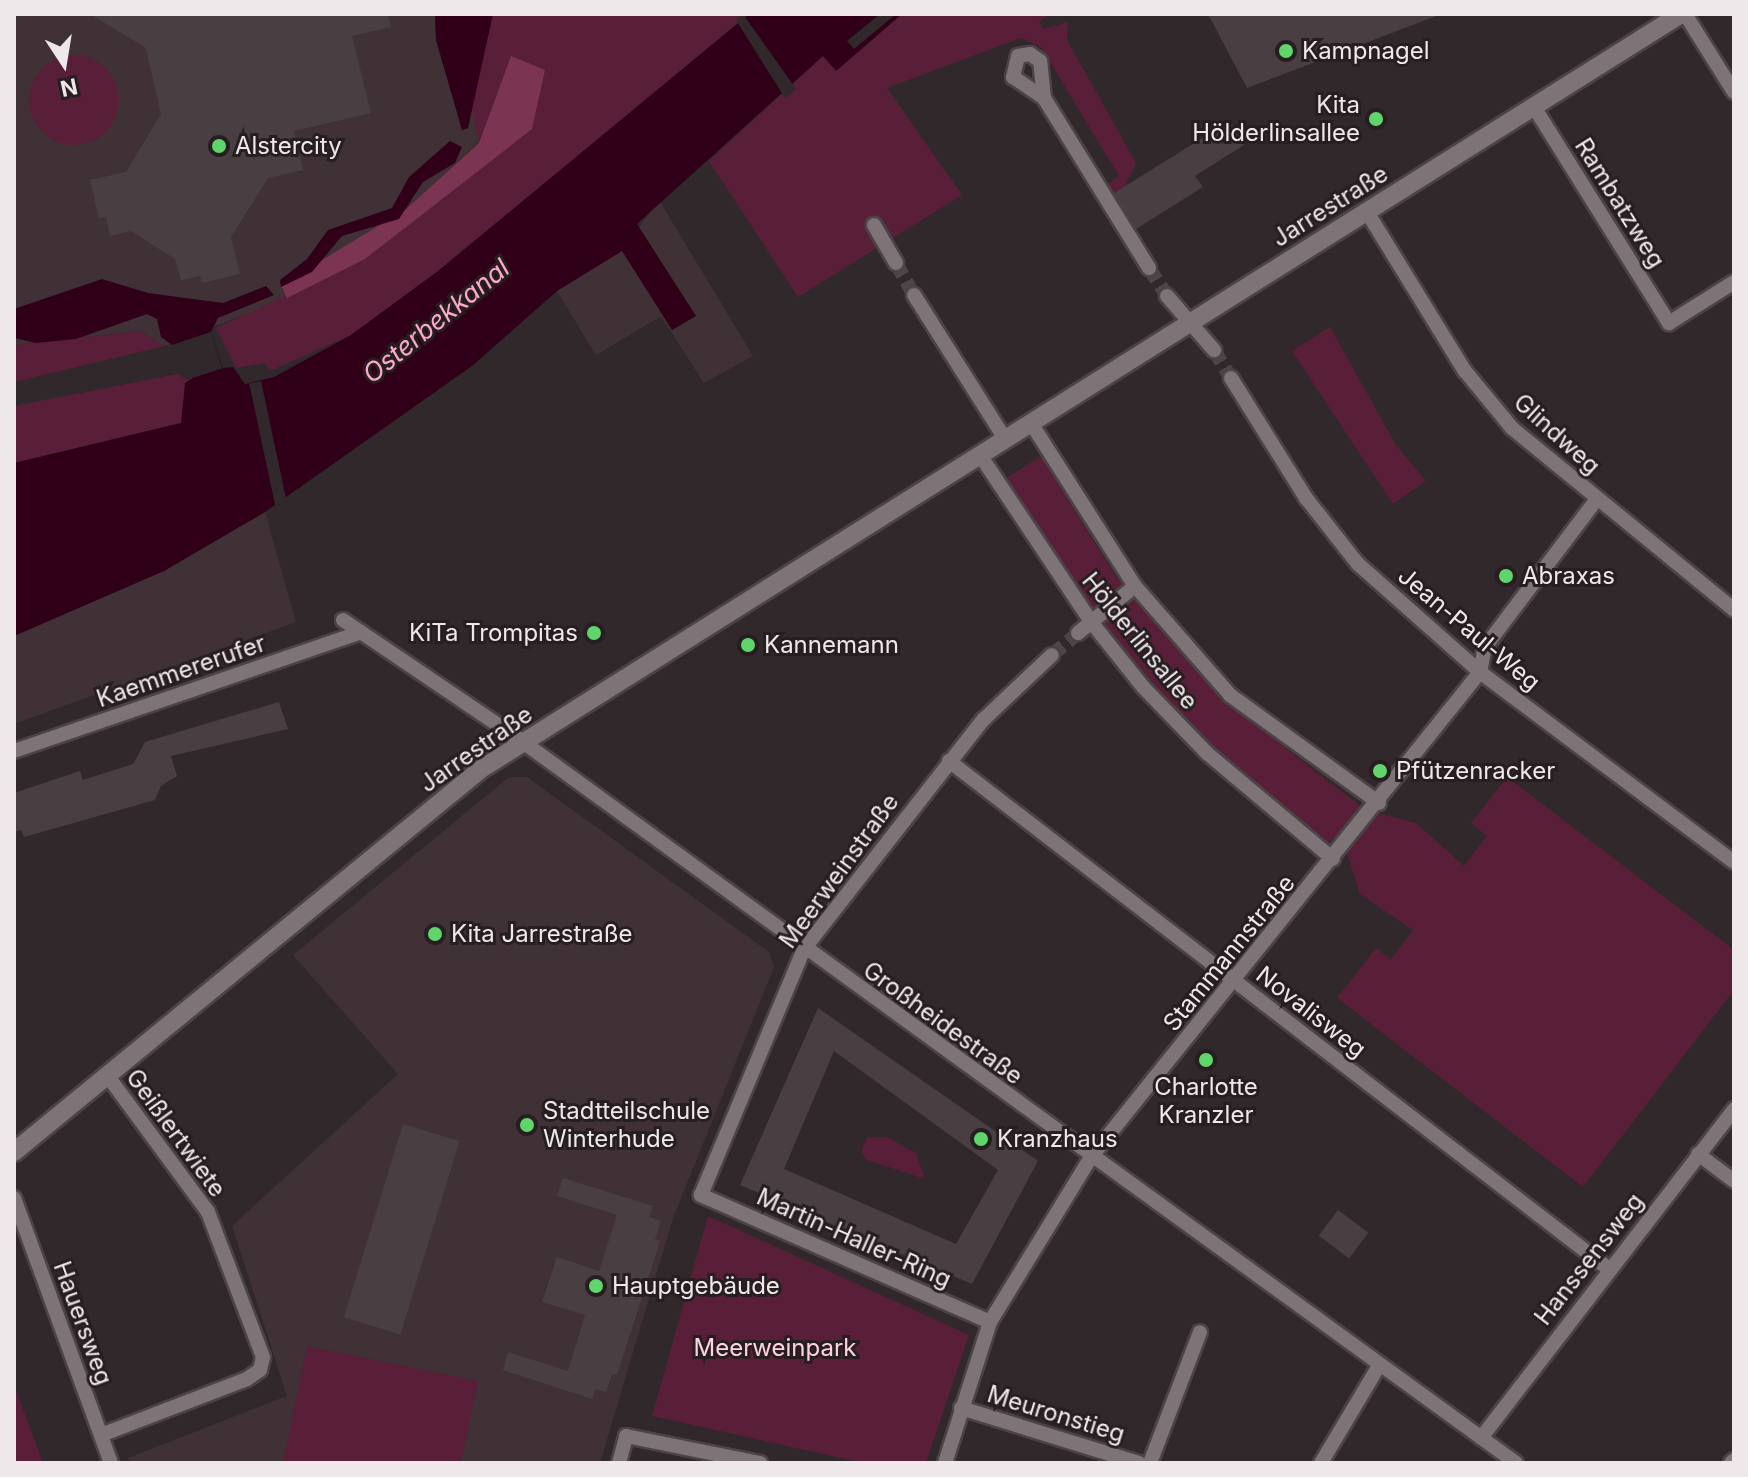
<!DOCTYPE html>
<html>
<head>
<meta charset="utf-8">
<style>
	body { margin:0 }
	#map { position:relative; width:1748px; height:1477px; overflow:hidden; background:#31282b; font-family:Inter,sans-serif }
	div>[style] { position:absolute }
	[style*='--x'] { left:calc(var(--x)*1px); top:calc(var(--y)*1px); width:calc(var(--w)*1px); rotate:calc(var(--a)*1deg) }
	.built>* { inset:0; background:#403136 }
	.green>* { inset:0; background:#591f38 }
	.round { border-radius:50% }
	.forest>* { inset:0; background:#7b3553 }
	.water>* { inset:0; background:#300018 }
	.pier>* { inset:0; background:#31282b; transform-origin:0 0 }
	.building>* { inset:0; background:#493f42; transform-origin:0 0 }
	.minor-tunnel>* { height:14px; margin-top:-7px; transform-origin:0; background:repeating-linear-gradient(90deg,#4d4548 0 14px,transparent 0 21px) }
	.roads { filter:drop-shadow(2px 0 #4b4447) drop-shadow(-2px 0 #4b4447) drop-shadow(0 2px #4b4447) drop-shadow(0 -2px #4b4447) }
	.minor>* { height:14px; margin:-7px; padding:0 7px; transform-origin:7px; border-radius:7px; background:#7e7377 }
	.tertiary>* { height:18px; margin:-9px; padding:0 9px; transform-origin:9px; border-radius:9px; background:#7e7377 }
	.dots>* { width:22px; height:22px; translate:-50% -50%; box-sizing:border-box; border:4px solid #271e21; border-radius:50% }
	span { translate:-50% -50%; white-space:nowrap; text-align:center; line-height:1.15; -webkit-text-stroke:6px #271e21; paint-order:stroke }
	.poi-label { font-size:24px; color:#eee8ea }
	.left { translate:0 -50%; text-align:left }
	.right { translate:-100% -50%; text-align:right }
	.street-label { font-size:24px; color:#eee8ea }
	.park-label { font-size:24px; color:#ffd2e2 }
	.water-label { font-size:26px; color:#fca8c8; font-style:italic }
	.frame { position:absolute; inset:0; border:16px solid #eee8ea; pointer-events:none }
	.north { position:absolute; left:24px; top:24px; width:80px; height:80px; -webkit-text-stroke:6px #271e21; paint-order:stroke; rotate:168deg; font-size:22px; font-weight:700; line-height:32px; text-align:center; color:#eee8ea }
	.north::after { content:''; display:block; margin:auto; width:28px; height:36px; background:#eee8ea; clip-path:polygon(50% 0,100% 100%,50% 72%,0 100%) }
</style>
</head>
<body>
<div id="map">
	<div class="built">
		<i style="clip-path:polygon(14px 14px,435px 14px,436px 40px,462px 130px,468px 128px,493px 14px,513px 14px,517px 32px,479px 142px,406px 209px,282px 285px,287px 298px,165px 346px,140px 331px,14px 345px)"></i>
		<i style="clip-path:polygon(659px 200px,753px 356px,704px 383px,661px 316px,596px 355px,557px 291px,622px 251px)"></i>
		<i style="clip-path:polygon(265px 512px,296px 622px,14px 724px,14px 636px,164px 571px)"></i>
		<i style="clip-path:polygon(509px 777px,527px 777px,769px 952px,774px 967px,673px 1218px,600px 1463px,130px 1463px,128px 1458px,287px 1396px,232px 1226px,398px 1074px,293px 955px)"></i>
	</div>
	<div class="green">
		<i style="clip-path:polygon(493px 14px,749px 14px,438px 271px,351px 335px,270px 371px,265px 363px,236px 368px,216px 328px,365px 259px,466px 179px,510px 59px,479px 142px,470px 102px)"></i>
		<i style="clip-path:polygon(902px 14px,1051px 14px,1039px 21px,1043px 29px,1068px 22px,1067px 40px,1136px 163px,1125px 186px,1113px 194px,1107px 184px,1119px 176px,1041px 47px,1021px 38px,887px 88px,962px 195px,798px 297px,709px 161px,823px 56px,837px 70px)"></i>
		<i class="round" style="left:29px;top:55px;width:90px;height:90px"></i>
		<i style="clip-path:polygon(1330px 327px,1396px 445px,1426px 481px,1393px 504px,1292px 351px)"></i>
		<i style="clip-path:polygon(140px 331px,165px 346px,14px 382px,14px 345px)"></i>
		<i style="clip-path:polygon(177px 374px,187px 379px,181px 423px,14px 463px,14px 406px)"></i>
		<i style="clip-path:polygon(1041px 456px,1114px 574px,1231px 706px,1366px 810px,1416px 823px,1464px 866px,1487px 836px,1471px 823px,1507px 777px,1734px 950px,1734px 990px,1583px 1187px,1337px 998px,1376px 948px,1391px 959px,1413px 930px,1360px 894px,1342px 837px,1327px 841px,1198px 736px,1096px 615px,1005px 479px)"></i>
		<i style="clip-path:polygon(867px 1137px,887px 1137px,916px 1153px,925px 1179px,867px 1160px,861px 1152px)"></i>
		<i style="clip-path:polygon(708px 1216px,969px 1335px,926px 1463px,864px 1463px,652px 1416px)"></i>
		<i style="clip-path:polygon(307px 1346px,478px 1381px,461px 1463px,283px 1463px)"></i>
		<i style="clip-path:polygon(14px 1385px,43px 1463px,14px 1463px)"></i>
	</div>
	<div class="forest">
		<i style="clip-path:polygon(511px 56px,545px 70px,532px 129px,365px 259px,287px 298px,281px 285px,406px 209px,479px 143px)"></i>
	</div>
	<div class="water">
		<i style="clip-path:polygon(435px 14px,493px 14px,468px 128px,462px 130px,436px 40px)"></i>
		<i style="clip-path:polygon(749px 14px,902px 14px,836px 71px,823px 56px,637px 224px,696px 316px,672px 330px,622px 251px,557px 291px,472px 366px,265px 512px,164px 571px,14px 636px,14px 463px,181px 423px,185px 383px,193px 378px,181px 342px,172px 345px,161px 337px,157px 319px,147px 314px,76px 339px,36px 343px,14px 338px,14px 309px,102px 279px,148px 293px,223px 303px,266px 286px,274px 295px,218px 318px,211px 332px,223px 368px,233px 367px,245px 384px,274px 377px,351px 335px,438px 271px)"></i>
		<i style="clip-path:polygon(450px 141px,462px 147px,455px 163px,423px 182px,399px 219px,342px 236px,312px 272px,281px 287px,280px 280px,307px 259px,328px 230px,392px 208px,409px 177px)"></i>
	</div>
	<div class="pier">
		<i style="clip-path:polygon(743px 14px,796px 89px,785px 98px,736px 20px)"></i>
		<i style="clip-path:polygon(880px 14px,896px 14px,854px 49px,847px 41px)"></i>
		<i style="left:211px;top:332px;width:38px;height:32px;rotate:72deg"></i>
		<i style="left:261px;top:381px;width:125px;height:12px;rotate:78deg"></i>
	</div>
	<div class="building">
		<i style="clip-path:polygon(90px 14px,388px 14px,391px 27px,352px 36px,371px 113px,294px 131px,303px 170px,268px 178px,231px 237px,240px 274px,202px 283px,200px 276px,181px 280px,175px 259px,131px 231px,110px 236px,106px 217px,99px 218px,90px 180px,126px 172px,161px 114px,146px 48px)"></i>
		<i style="clip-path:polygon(1208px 14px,1438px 14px,1439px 15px,1247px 88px)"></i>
		<i style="clip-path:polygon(1230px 121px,1244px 145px,1195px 176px,1203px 187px,1136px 229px,1114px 193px)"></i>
		<i style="clip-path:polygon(279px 702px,288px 729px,171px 756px,177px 776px,161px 786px,155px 800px,24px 837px,21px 830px,14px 832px,14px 793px,80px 771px,83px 780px,133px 764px,145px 742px)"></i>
		<i style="clip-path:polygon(evenodd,818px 1008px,1038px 1161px,972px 1284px,740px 1185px,818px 1008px,834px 1051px,998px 1170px,956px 1244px,784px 1169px,834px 1051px)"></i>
		<i style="left:403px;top:1124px;width:59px;height:202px;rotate:17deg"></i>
		<i style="clip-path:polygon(563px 1178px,653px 1206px,649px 1217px,661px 1221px,655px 1239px,660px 1241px,617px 1375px,612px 1374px,606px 1392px,596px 1389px,592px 1399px,503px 1370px,508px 1352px,568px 1371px,585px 1315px,542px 1302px,557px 1257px,599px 1271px,617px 1215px,557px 1196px)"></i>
		<i style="left:1338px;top:1210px;width:38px;height:32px;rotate:37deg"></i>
	</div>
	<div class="minor-tunnel">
		<i style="--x:896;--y:263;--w:37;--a:61"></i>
		<i style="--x:1149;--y:268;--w:33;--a:57"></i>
		<i style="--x:1214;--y:350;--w:33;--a:59"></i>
		<i style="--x:1052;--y:655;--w:34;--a:-40"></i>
	</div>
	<div class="roads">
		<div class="minor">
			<i style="--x:1685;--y:14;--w:92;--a:57.9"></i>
			<i style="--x:1044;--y:98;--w:37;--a:-96"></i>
			<i style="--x:1040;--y:61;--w:12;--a:-145"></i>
			<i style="--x:1030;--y:54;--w:12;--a:171"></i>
			<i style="--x:1018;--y:56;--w:22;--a:103"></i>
			<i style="--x:1013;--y:77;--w:37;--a:34"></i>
			<i style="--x:1044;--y:98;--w:200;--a:58.3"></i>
			<i style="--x:1534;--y:107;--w:255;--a:58"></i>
			<i style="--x:1669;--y:323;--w:77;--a:-32.2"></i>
			<i style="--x:1367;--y:212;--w:187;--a:58.4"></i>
			<i style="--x:1465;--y:371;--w:74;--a:50.5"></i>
			<i style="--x:1512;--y:428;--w:287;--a:39.3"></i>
			<i style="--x:874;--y:225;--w:44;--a:59.9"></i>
			<i style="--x:914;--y:295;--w:170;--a:57.7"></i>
			<i style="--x:1167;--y:296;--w:72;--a:49"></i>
			<i style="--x:1231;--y:378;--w:142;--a:58"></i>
			<i style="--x:1306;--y:498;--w:84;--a:51.8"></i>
			<i style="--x:1358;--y:564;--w:163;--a:41.5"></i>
			<i style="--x:1480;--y:672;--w:317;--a:36.8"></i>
			<i style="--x:1031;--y:423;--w:193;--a:57.5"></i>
			<i style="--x:1135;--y:586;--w:145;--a:48.9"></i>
			<i style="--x:1230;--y:695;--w:184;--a:35.9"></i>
			<i style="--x:980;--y:455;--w:202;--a:56.3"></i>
			<i style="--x:1092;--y:623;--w:82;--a:51.4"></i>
			<i style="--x:1143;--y:687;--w:93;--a:45.9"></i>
			<i style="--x:1208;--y:754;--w:163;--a:40"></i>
			<i style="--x:343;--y:620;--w:217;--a:34.1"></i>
			<i style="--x:523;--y:742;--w:1227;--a:35.98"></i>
			<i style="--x:1078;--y:633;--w:74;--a:-39.5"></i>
			<i style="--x:14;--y:751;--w:367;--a:-18.9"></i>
			<i style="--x:949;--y:761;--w:833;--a:37.59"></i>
			<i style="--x:1698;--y:1154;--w:45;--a:36.9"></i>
			<i style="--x:14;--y:1198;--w:282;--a:69.9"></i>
			<i style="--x:990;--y:1322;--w:316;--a:-156.3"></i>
			<i style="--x:701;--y:1195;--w:267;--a:-67.3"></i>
			<i style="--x:804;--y:949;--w:292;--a:-52"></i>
			<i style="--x:984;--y:719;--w:93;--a:-43.3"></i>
			<i style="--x:961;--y:1408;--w:186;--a:17.2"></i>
			<i style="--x:101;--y:1435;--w:156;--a:-21"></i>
			<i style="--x:247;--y:1379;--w:16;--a:-35"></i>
			<i style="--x:260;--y:1370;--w:13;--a:-77"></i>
			<i style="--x:263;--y:1357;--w:155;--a:-110.8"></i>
			<i style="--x:208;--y:1212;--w:170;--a:-126.4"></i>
			<i style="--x:1481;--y:1438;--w:415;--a:-52.4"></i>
			<i style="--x:619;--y:1463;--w:28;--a:-75"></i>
			<i style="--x:626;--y:1436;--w:137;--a:11.4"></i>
			<i style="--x:945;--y:1463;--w:148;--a:-72.3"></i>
			<i style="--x:990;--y:1322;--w:193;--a:-58.5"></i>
			<i style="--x:1091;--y:1157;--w:622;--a:-51.27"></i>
			<i style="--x:1480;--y:672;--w:25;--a:-79"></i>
			<i style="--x:1485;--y:647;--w:186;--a:-52.9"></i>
			<i style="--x:1150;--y:1463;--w:140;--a:-69.1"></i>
			<i style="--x:1321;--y:1463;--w:115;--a:-59.2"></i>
			<i style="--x:1731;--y:1463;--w:4;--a:-45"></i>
		</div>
		<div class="tertiary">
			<i style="--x:14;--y:1152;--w:604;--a:-39.36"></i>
			<i style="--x:481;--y:769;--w:1418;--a:-32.18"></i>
		</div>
	</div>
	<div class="dots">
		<i style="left:1286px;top:51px;background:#5fd56b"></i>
		<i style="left:1376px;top:119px;background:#5fd56b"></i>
		<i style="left:219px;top:146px;background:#5fd56b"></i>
		<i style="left:1506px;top:576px;background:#5fd56b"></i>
		<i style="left:594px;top:633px;background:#5fd56b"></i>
		<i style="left:748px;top:645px;background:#5fd56b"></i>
		<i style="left:1380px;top:771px;background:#5fd56b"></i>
		<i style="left:435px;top:934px;background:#5fd56b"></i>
		<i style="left:1206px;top:1060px;background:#5fd56b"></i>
		<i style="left:527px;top:1125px;background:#5fd56b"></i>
		<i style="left:981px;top:1139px;background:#5fd56b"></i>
		<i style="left:596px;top:1286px;background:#5fd56b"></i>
	</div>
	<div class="poi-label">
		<span class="left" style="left:1302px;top:51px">Kampnagel</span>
		<span class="right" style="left:1360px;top:119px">Kita<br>Hölderlinsallee</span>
		<span class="left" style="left:235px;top:146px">Alstercity</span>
		<span class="left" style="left:1522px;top:576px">Abraxas</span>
		<span class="right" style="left:578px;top:633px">KiTa Trompitas</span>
		<span class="left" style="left:764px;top:645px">Kannemann</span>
		<span class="left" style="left:1396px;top:771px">Pfützenracker</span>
		<span class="left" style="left:451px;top:934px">Kita Jarrestraße</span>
		<span style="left:1206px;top:1101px">Charlotte<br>Kranzler</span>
		<span class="left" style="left:543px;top:1125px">Stadtteilschule<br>Winterhude</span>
		<span class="left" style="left:997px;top:1139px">Kranzhaus</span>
		<span class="left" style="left:612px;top:1286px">Hauptgebäude</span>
	</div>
	<div class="street-label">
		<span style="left:1620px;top:203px;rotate:58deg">Rambatzweg</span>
		<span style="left:1330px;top:206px;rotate:-32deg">Jarrestraße</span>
		<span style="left:1557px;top:434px;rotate:42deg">Glindweg</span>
		<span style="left:1469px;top:629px;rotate:40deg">Jean-Paul-Weg</span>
		<span style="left:1140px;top:641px;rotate:51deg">Hölderlinsallee</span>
		<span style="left:181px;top:671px;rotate:-19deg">Kaemmererufer</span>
		<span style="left:476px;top:749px;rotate:-35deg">Jarrestraße</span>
		<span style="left:839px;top:871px;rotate:-54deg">Meerweinstraße</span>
		<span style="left:1229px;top:953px;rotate:-51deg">Stammannstraße</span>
		<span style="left:1311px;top:1012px;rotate:38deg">Novalisweg</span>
		<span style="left:943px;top:1023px;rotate:36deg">Großheidestraße</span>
		<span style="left:176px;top:1133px;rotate:54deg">Geißlertwiete</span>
		<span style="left:854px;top:1238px;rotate:24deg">Martin-Haller-Ring</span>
		<span style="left:1589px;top:1259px;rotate:-52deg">Hanssensweg</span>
		<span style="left:83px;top:1323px;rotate:70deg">Hauersweg</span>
		<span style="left:1056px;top:1414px;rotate:17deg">Meuronstieg</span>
	</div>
	<div class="park-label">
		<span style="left:775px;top:1348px">Meerweinpark</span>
	</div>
	<div class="water-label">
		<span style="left:436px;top:321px;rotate:-39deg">Osterbekkanal</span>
	</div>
	<div class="frame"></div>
	<div class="north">N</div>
</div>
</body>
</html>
